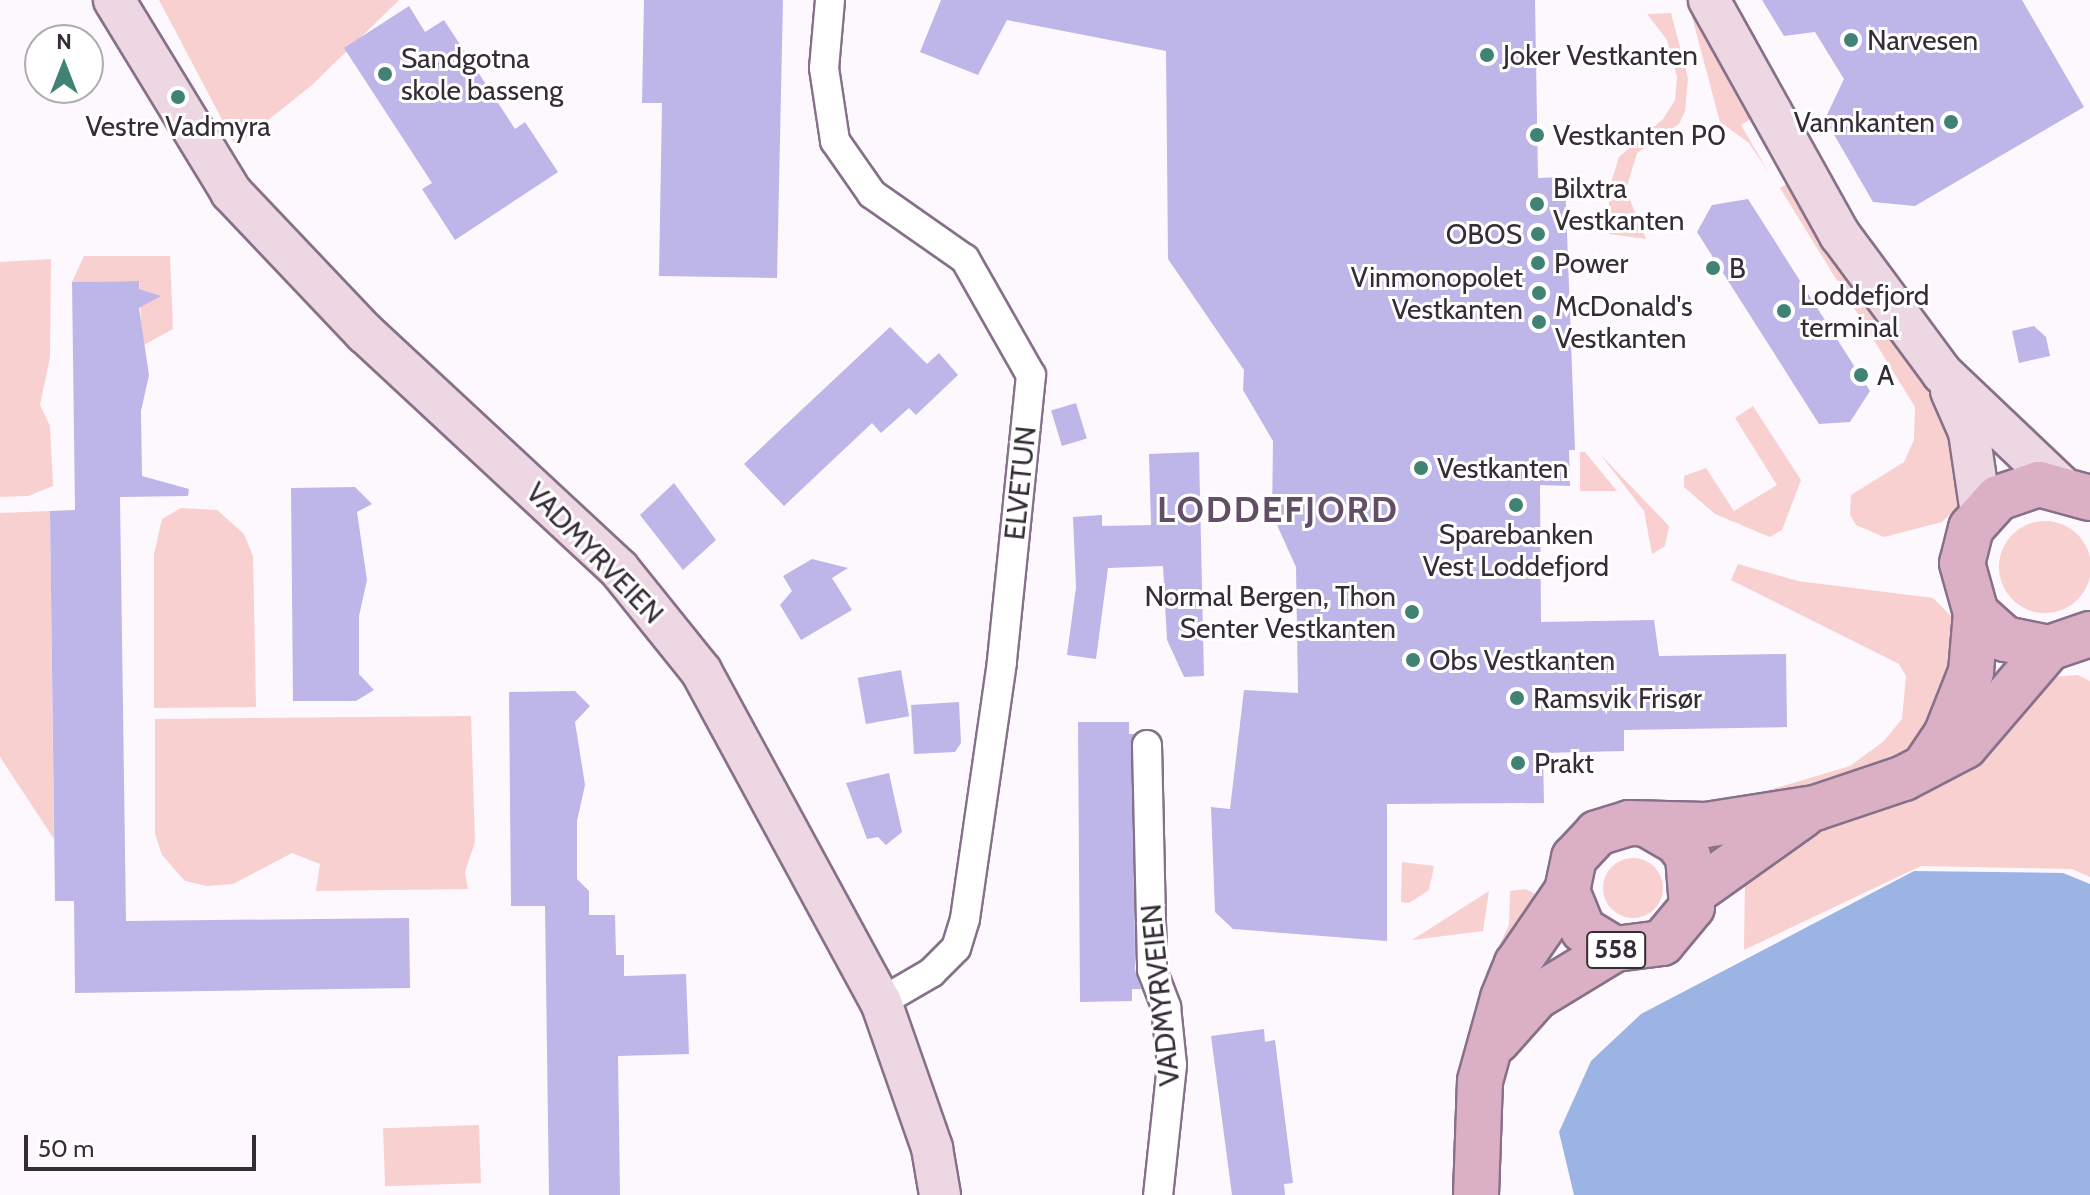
<!DOCTYPE html>
<html>
<head>
<meta charset="utf-8">
<style>
	body { margin:0 }
	#map { position:relative; width:2090px; height:1195px; overflow:hidden; background:#fdf8fe; font-family:Cabin,sans-serif }
	div>[style] { position:absolute }
	[style*='--x'] { left:calc(var(--x)*1px); top:calc(var(--y)*1px); width:calc(var(--w)*1px); rotate:calc(var(--a)*1deg) }
	.green>* { inset:0; background:#f8d0cf; transform-origin:0 0 }
	.round { border-radius:50% }
	.water>* { inset:0; background:#9cb4e3 }
	.building>* { inset:0; background:#beb6e9; transform-origin:0 0 }
	.roads { filter:drop-shadow(2px 0 #86708a) drop-shadow(-2px 0 #86708a) drop-shadow(0 2px #86708a) drop-shadow(0 -2px #86708a) }
	.minor>* { height:28px; margin:-14px; padding:0 14px; transform-origin:14px; border-radius:14px; background:#fff }
	.secondary>* { height:40px; margin:-20px; padding:0 20px; transform-origin:20px; border-radius:20px; background:#edd7e2 }
	.primary>* { height:44px; margin:-22px; padding:0 22px; transform-origin:22px; border-radius:22px; background:#dbafc4 }
	.dots>* { width:22px; height:22px; translate:-50% -50%; box-sizing:border-box; border:4px solid #fff; border-radius:50% }
	span { translate:-50% -50%; white-space:nowrap; text-align:center; line-height:1.15; -webkit-text-stroke:6px #fff; paint-order:stroke }
	.shield-label span { padding:2px 6px; background:#fff; border:2px solid; border-radius:6px; -webkit-text-stroke-width:0 }
	.shield-label { font-size:26px; color:#362c37; font-weight:700 }
	.poi-label { font-size:28px; color:#362c37 }
	.left { translate:0 -50%; text-align:left }
	.right { translate:-100% -50%; text-align:right }
	.street-label { font-size:28px; color:#362c37 }
	.district-label { font-size:36px; color:#634e67; font-weight:700; letter-spacing:2px }
	.north { position:absolute; left:24px; top:24px; width:80px; height:80px; box-sizing:border-box; background:#fff; border:2px solid #afabaf; border-radius:50%; rotate:0deg; font-size:22px; font-weight:700; line-height:32px; text-align:center; color:#362c37 }
	.north::after { content:''; display:block; margin:auto; width:28px; height:36px; background:#408274; clip-path:polygon(50% 0,100% 100%,50% 72%,0 100%) }
	.scale { position:absolute; left:24px; top:1135px; width:232px; height:36px; box-sizing:border-box; border:4px solid #362c37; border-top:0; padding-left:10px; font-size:24px; line-height:28px; white-space:nowrap; color:#362c37; -webkit-text-stroke:6px #fff; paint-order:stroke }
</style>
</head>
<body>
<div id="map">
	<div class="green">
		<i style="clip-path:polygon(159px 0,399px 0,312px 85px,236px 146px)"></i>
		<i style="clip-path:polygon(1671px 13px,1688px 78px,1685px 111px,1679px 124px,1637px 153px,1626px 190px,1646px 239px,1609px 234px,1609px 189px,1619px 157px,1663px 119px,1675px 100px,1677px 77px,1667px 40px,1647px 14px)"></i>
		<i style="clip-path:polygon(1699px 13px,1752px 118px,1741px 125px,1769px 173px,1749px 143px,1720px 122px,1692px 17px)"></i>
		<i style="clip-path:polygon(1790px 182px,1914px 361px,1952px 429px,1964px 479px,1958px 506px,1942px 522px,1884px 537px,1856px 525px,1850px 515px,1851px 495px,1904px 462px,1914px 440px,1915px 407px,1780px 188px)"></i>
		<i style="clip-path:polygon(84px 256px,170px 256px,173px 329px,142px 346px,139px 281px,72px 282px)"></i>
		<i style="clip-path:polygon(51px 259px,50px 357px,40px 405px,50px 426px,53px 486px,28px 496px,0 497px,0 262px)"></i>
		<i style="clip-path:polygon(1753px 406px,1801px 480px,1782px 530px,1770px 537px,1715px 514px,1684px 487px,1684px 476px,1706px 468px,1734px 511px,1777px 485px,1735px 418px)"></i>
		<i style="clip-path:polygon(1580px 452px,1585px 452px,1617px 491px,1580px 491px)"></i>
		<i style="clip-path:polygon(1600px 454px,1669px 526px,1665px 546px,1652px 554px,1644px 511px)"></i>
		<i style="clip-path:polygon(181px 508px,217px 510px,244px 534px,253px 556px,256px 707px,154px 708px,154px 554px,162px 519px)"></i>
		<i style="clip-path:polygon(50px 511px,54px 839px,0 757px,0 513px)"></i>
		<i class="round" style="left:1999px;top:521px;width:92px;height:92px"></i>
		<i style="clip-path:polygon(1738px 564px,1798px 581px,1933px 598px,1960px 625px,1949px 701px,1907px 750px,1868px 773px,1824px 788px,1739px 799px,1850px 766px,1884px 741px,1902px 719px,1906px 676px,1899px 664px,1731px 580px)"></i>
		<i style="clip-path:polygon(2078px 675px,2090px 681px,2090px 877px,2072px 869px,1921px 866px,1744px 950px,1745px 877px,2052px 677px)"></i>
		<i style="clip-path:polygon(471px 716px,475px 842px,465px 872px,468px 889px,316px 891px,320px 864px,292px 853px,233px 884px,207px 886px,185px 881px,162px 855px,155px 834px,155px 719px)"></i>
		<i class="round" style="left:1603px;top:858px;width:60px;height:60px"></i>
		<i style="clip-path:polygon(1402px 862px,1434px 866px,1429px 890px,1409px 903px,1401px 902px)"></i>
		<i style="clip-path:polygon(1525px 889px,1534px 893px,1537px 910px,1485px 975px,1509px 925px,1510px 891px)"></i>
		<i style="clip-path:polygon(1489px 891px,1483px 931px,1412px 940px)"></i>
		<i style="left:479px;top:1125px;width:58px;height:96px;rotate:88deg"></i>
	</div>
	<div class="water">
		<i style="clip-path:polygon(1914px 871px,2063px 873px,2090px 884px,2090px 1195px,1574px 1195px,1559px 1132px,1591px 1061px,1641px 1014px)"></i>
	</div>
	<div class="building">
		<i style="clip-path:polygon(644px 0,783px 0,777px 278px,659px 276px,662px 103px,642px 103px)"></i>
		<i style="clip-path:polygon(941px 0,1535px 0,1538px 178px,1565px 177px,1575px 450px,1569px 450px,1570px 486px,1540px 485px,1541px 622px,1654px 620px,1659px 656px,1786px 654px,1787px 727px,1624px 730px,1624px 751px,1543px 753px,1544px 803px,1387px 804px,1387px 941px,1233px 929px,1215px 912px,1211px 807px,1230px 809px,1244px 690px,1298px 693px,1296px 567px,1272px 514px,1273px 441px,1243px 390px,1244px 370px,1168px 259px,1166px 51px,1007px 20px,978px 75px,920px 52px)"></i>
		<i style="clip-path:polygon(1762px 0,2022px 0,2084px 107px,1915px 206px,1873px 202px,1825px 119px,1844px 79px,1815px 32px,1784px 36px)"></i>
		<i style="clip-path:polygon(409px 6px,425px 32px,444px 20px,515px 129px,525px 122px,558px 172px,455px 240px,422px 189px,432px 183px,344px 48px)"></i>
		<i style="clip-path:polygon(1748px 199px,1870px 391px,1850px 422px,1819px 424px,1697px 232px,1712px 205px)"></i>
		<i style="clip-path:polygon(139px 281px,139px 289px,161px 296px,139px 308px,149px 375px,141px 411px,142px 476px,189px 489px,188px 496px,120px 497px,126px 921px,409px 918px,410px 988px,75px 993px,74px 901px,55px 901px,50px 511px,75px 510px,72px 282px)"></i>
		<i style="clip-path:polygon(2034px 326px,2046px 337px,2050px 356px,2019px 363px,2012px 331px)"></i>
		<i style="clip-path:polygon(890px 327px,927px 364px,939px 353px,958px 375px,916px 415px,909px 408px,881px 433px,872px 423px,784px 506px,744px 464px)"></i>
		<i style="left:1076px;top:403px;width:37px;height:26px;rotate:73deg"></i>
		<i style="clip-path:polygon(1199px 452px,1204px 676px,1184px 677px,1167px 640px,1163px 566px,1108px 568px,1096px 659px,1067px 655px,1076px 587px,1073px 517px,1102px 515px,1102px 526px,1151px 525px,1149px 454px)"></i>
		<i style="clip-path:polygon(674px 483px,716px 540px,683px 570px,640px 515px)"></i>
		<i style="clip-path:polygon(355px 487px,372px 504px,357px 512px,367px 580px,359px 616px,359px 674px,374px 690px,356px 701px,293px 701px,291px 488px)"></i>
		<i style="clip-path:polygon(812px 559px,848px 568px,832px 578px,852px 610px,801px 640px,780px 605px,792px 591px,783px 576px)"></i>
		<i style="left:901px;top:670px;width:47px;height:44px;rotate:80deg"></i>
		<i style="clip-path:polygon(575px 691px,590px 706px,575px 722px,585px 785px,577px 821px,577px 879px,589px 891px,589px 915px,615px 915px,616px 955px,624px 955px,624px 976px,686px 974px,689px 1054px,618px 1056px,620px 1195px,549px 1195px,545px 906px,511px 906px,509px 692px)"></i>
		<i style="clip-path:polygon(959px 702px,961px 743px,955px 752px,914px 754px,911px 705px)"></i>
		<i style="clip-path:polygon(1078px 722px,1129px 722px,1129px 734px,1134px 734px,1135px 970px,1141px 989px,1132px 989px,1132px 1001px,1080px 1002px)"></i>
		<i style="clip-path:polygon(889px 773px,902px 832px,886px 845px,878px 837px,867px 839px,846px 783px)"></i>
		<i style="clip-path:polygon(1264px 1029px,1265px 1042px,1275px 1040px,1293px 1183px,1284px 1184px,1285px 1195px,1232px 1195px,1211px 1036px)"></i>
	</div>
	<div class="roads">
		<div class="minor">
			<i style="--x:830;--y:0;--w:68;--a:95"></i>
			<i style="--x:824;--y:68;--w:74;--a:81.4"></i>
			<i style="--x:835;--y:141;--w:65;--a:55.1"></i>
			<i style="--x:872;--y:194;--w:113;--a:35"></i>
			<i style="--x:965;--y:259;--w:133;--a:60.4"></i>
			<i style="--x:1031;--y:375;--w:288;--a:95.8"></i>
			<i style="--x:1002;--y:662;--w:260;--a:98.2"></i>
			<i style="--x:965;--y:919;--w:30;--a:107"></i>
			<i style="--x:956;--y:948;--w:35;--a:135"></i>
			<i style="--x:931;--y:973;--w:58;--a:149.9"></i>
			<i style="--x:1147;--y:745;--w:225;--a:88.7"></i>
			<i style="--x:1152;--y:970;--w:40;--a:69"></i>
			<i style="--x:1166;--y:1007;--w:58;--a:84.1"></i>
			<i style="--x:1172;--y:1065;--w:131;--a:96.1"></i>
		</div>
		<div class="secondary">
			<i style="--x:114;--y:0;--w:225;--a:58.6"></i>
			<i style="--x:231;--y:192;--w:195;--a:46.5"></i>
			<i style="--x:365;--y:333;--w:347;--a:42.9"></i>
			<i style="--x:619;--y:569;--w:131;--a:51.2"></i>
			<i style="--x:701;--y:671;--w:377;--a:61.5"></i>
			<i style="--x:881;--y:1002;--w:155;--a:70.7"></i>
			<i style="--x:932;--y:1148;--w:48;--a:80.3"></i>
			<i style="--x:1709;--y:0;--w:269;--a:60.9"></i>
			<i style="--x:1840;--y:235;--w:172;--a:53.5"></i>
			<i style="--x:1942;--y:373;--w:164;--a:43.5"></i>
			<i style="--x:1951;--y:391;--w:45;--a:66.3"></i>
			<i style="--x:1969;--y:432;--w:82;--a:81.6"></i>
		</div>
		<div class="primary">
			<i style="--x:2090;--y:498;--w:53;--a:-164.6"></i>
			<i style="--x:2039;--y:484;--w:43;--a:161.1"></i>
			<i style="--x:1998;--y:498;--w:40;--a:132"></i>
			<i style="--x:1971;--y:528;--w:36;--a:104"></i>
			<i style="--x:1962;--y:563;--w:52;--a:74.4"></i>
			<i style="--x:1976;--y:613;--w:39;--a:42"></i>
			<i style="--x:2005;--y:639;--w:45;--a:11.6"></i>
			<i style="--x:2049;--y:648;--w:43;--a:-18.9"></i>
			<i style="--x:1927;--y:763;--w:34;--a:-56"></i>
			<i style="--x:1946;--y:735;--w:68;--a:-68.4"></i>
			<i style="--x:1971;--y:672;--w:59;--a:-85.2"></i>
			<i style="--x:1646;--y:824;--w:36;--a:30"></i>
			<i style="--x:1677;--y:842;--w:18;--a:52"></i>
			<i style="--x:1688;--y:856;--w:51;--a:85.5"></i>
			<i style="--x:1692;--y:907;--w:47;--a:129.8"></i>
			<i style="--x:1662;--y:943;--w:47;--a:172.7"></i>
			<i style="--x:1615;--y:949;--w:37;--a:-149"></i>
			<i style="--x:1583;--y:930;--w:42;--a:-112.3"></i>
			<i style="--x:1567;--y:891;--w:34;--a:-78"></i>
			<i style="--x:1574;--y:858;--w:34;--a:-47"></i>
			<i style="--x:1597;--y:833;--w:34;--a:-17"></i>
			<i style="--x:1629;--y:823;--w:77;--a:1.5"></i>
			<i style="--x:1706;--y:825;--w:110;--a:-8.9"></i>
			<i style="--x:1815;--y:808;--w:94;--a:-18.6"></i>
			<i style="--x:1904;--y:778;--w:69;--a:-27.7"></i>
			<i style="--x:1965;--y:746;--w:129;--a:-49.4"></i>
			<i style="--x:1696;--y:891;--w:131;--a:-35.4"></i>
			<i style="--x:1497;--y:1041;--w:59;--a:-48.4"></i>
			<i style="--x:1536;--y:997;--w:92;--a:-31.3"></i>
			<i style="--x:1476;--y:1195;--w:114;--a:-88"></i>
			<i style="--x:1480;--y:1081;--w:86;--a:-74.5"></i>
			<i style="--x:1503;--y:998;--w:37;--a:-68"></i>
			<i style="--x:1517;--y:964;--w:88;--a:-55.6"></i>
		</div>
	</div>
	<div class="dots">
		<i style="left:1851px;top:40px;background:#408274"></i>
		<i style="left:1487px;top:55px;background:#408274"></i>
		<i style="left:385px;top:74px;background:#408274"></i>
		<i style="left:178px;top:97px;background:#408274"></i>
		<i style="left:1951px;top:122px;background:#408274"></i>
		<i style="left:1537px;top:135px;background:#408274"></i>
		<i style="left:1537px;top:204px;background:#408274"></i>
		<i style="left:1538px;top:234px;background:#408274"></i>
		<i style="left:1538px;top:263px;background:#408274"></i>
		<i style="left:1713px;top:268px;background:#408274"></i>
		<i style="left:1539px;top:293px;background:#408274"></i>
		<i style="left:1784px;top:311px;background:#408274"></i>
		<i style="left:1539px;top:322px;background:#408274"></i>
		<i style="left:1861px;top:375px;background:#408274"></i>
		<i style="left:1421px;top:468px;background:#408274"></i>
		<i style="left:1516px;top:505px;background:#408274"></i>
		<i style="left:1412px;top:612px;background:#408274"></i>
		<i style="left:1413px;top:660px;background:#408274"></i>
		<i style="left:1517px;top:698px;background:#408274"></i>
		<i style="left:1518px;top:763px;background:#408274"></i>
	</div>
	<div class="shield-label">
		<span style="left:1616px;top:950px">558</span>
	</div>
	<div class="poi-label">
		<span class="left" style="left:1867px;top:40px">Narvesen</span>
		<span class="left" style="left:1503px;top:55px">Joker Vestkanten</span>
		<span class="left" style="left:401px;top:74px">Sandgotna<br>skole basseng</span>
		<span class="right" style="left:1935px;top:122px">Vannkanten</span>
		<span style="left:178px;top:126px">Vestre Vadmyra</span>
		<span class="left" style="left:1553px;top:135px">Vestkanten P0</span>
		<span class="left" style="left:1553px;top:204px">Bilxtra<br>Vestkanten</span>
		<span class="right" style="left:1522px;top:234px">OBOS</span>
		<span class="left" style="left:1554px;top:263px">Power</span>
		<span class="left" style="left:1729px;top:268px">B</span>
		<span class="right" style="left:1523px;top:293px">Vinmonopolet<br>Vestkanten</span>
		<span class="left" style="left:1800px;top:311px">Loddefjord<br>terminal</span>
		<span class="left" style="left:1555px;top:322px">McDonald's<br>Vestkanten</span>
		<span class="left" style="left:1877px;top:375px">A</span>
		<span class="left" style="left:1437px;top:468px">Vestkanten</span>
		<span style="left:1516px;top:550px">Sparebanken<br>Vest Loddefjord</span>
		<span class="right" style="left:1396px;top:612px">Normal Bergen, Thon<br>Senter Vestkanten</span>
		<span class="left" style="left:1429px;top:660px">Obs Vestkanten</span>
		<span class="left" style="left:1533px;top:698px">Ramsvik Frisør</span>
		<span class="left" style="left:1534px;top:763px">Prakt</span>
	</div>
	<div class="street-label">
		<span style="left:1020px;top:483px;rotate:-84deg">ELVETUN</span>
		<span style="left:595px;top:553px;rotate:46deg">VADMYRVEIEN</span>
		<span style="left:1160px;top:995px;rotate:-96deg">VADMYRVEIEN</span>
	</div>
	<div class="district-label">
		<span style="left:1278px;top:510px">LODDEFJORD</span>
	</div>
	<div class="north">N</div>
	<div class="scale">50 m</div>
</div>
</body>
</html>
